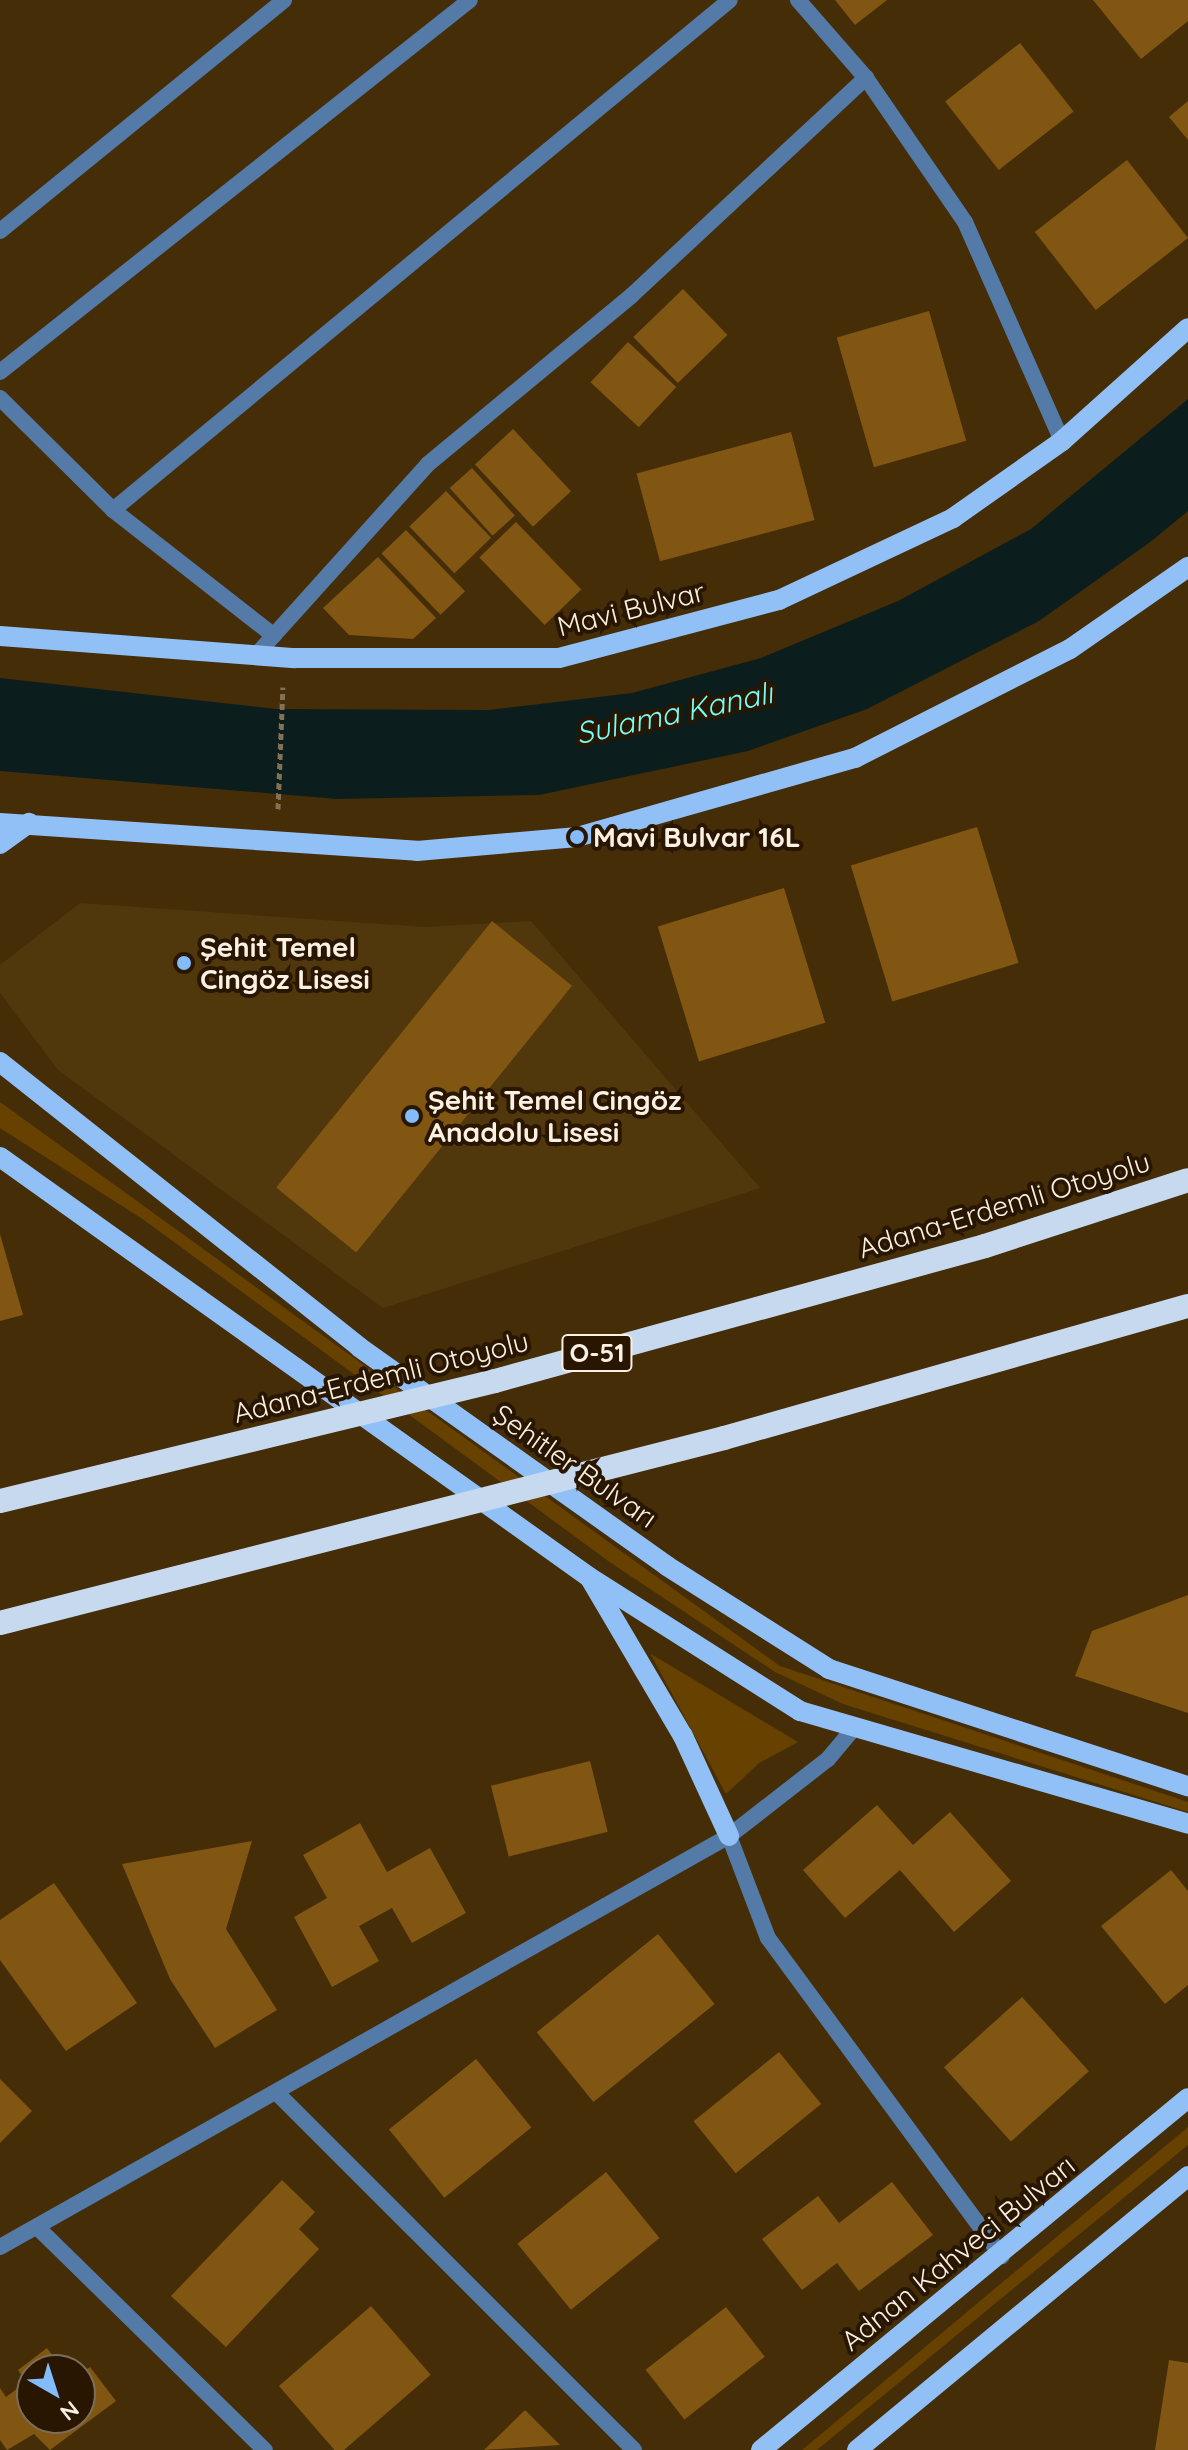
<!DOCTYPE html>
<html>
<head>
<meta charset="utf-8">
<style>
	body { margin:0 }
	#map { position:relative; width:1188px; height:2450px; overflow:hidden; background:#452d08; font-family:Quicksand,sans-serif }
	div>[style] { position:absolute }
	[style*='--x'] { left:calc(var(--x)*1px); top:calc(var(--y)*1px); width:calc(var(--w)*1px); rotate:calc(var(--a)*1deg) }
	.built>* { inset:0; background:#51370c }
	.green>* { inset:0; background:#674100 }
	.water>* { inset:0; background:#0b1e1d }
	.building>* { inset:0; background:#815612; transform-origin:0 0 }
	.path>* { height:5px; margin-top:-2.5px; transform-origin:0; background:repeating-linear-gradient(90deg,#847053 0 6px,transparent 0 10px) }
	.minor>* { height:16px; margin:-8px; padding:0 8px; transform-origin:8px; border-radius:8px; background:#547aa7 }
	.primary>* { height:20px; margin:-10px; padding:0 10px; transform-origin:10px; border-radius:10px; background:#91c0f6 }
	.motorway>* { height:24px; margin:-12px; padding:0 12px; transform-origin:12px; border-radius:12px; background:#c6d9ef }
	.dots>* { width:22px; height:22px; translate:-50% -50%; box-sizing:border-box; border:4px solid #281600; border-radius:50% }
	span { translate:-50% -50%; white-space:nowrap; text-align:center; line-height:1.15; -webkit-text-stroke:8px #281600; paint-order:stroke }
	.shield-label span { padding:2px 6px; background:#281600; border:2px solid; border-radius:6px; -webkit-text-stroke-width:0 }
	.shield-label { font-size:26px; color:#fbf0e3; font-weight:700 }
	.street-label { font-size:28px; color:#fbf0e3 }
	.poi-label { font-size:28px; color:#fbf0e3; font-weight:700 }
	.left { translate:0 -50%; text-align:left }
	.water-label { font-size:30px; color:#73fefa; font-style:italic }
	.north { position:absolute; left:16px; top:2354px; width:80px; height:80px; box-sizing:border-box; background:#281600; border:2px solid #7c6d5b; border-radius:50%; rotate:141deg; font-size:22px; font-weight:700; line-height:32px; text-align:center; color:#fbf0e3 }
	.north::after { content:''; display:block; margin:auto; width:28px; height:36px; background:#84bcfb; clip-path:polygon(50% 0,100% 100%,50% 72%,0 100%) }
</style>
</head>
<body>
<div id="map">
	<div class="built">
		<i style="clip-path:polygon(80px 903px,424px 927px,531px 921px,760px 1188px,383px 1308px,58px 1070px,0 993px,0 965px)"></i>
	</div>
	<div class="green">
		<i style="clip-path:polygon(0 1102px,780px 1666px,1188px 1802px,1188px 1812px,843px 1704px,775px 1672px,611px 1563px,144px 1220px,0 1128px)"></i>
		<i style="clip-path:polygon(651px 1655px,651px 1654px,798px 1742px,759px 1763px,726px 1794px)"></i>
		<i style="clip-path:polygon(1188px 2127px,1188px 2145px,817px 2450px,802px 2450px)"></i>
	</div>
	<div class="water">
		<i style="clip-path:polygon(1188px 399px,1188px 511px,1149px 543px,1039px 621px,867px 709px,748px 751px,539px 795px,337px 799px,0 771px,0 678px,277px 709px,488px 710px,632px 693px,761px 658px,898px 601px,1031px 529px)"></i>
	</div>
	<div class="building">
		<i style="clip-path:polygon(835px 0,887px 0,855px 25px)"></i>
		<i style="clip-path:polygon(1093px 0,1188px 0,1188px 21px,1141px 59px)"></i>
		<i style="left:1020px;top:43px;width:87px;height:95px;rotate:52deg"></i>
		<i style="clip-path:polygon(1188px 101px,1188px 140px,1169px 117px)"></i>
		<i style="left:1127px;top:160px;width:99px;height:117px;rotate:52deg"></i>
		<i style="left:683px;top:289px;width:64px;height:69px;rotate:46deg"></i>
		<i style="left:929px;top:311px;width:135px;height:96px;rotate:74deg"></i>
		<i style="left:628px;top:342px;width:66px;height:55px;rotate:43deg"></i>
		<i style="left:513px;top:429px;width:85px;height:52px;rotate:47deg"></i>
		<i style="left:791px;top:432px;width:91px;height:160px;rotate:75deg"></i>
		<i style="left:472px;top:468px;width:64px;height:30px;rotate:48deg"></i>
		<i style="left:446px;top:491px;width:65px;height:51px;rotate:46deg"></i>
		<i style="left:516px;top:522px;width:94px;height:51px;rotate:46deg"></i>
		<i style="left:406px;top:530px;width:85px;height:34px;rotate:46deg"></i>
		<i style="clip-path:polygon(378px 557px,436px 618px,413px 639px,349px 635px,323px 608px)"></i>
		<i style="left:977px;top:827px;width:142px;height:132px;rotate:73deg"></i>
		<i style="left:784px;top:888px;width:141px;height:132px;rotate:73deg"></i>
		<i style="left:492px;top:921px;width:103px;height:343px;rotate:39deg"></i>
		<i style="clip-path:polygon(0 1234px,23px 1315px,0 1321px)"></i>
		<i style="clip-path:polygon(1188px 1595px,1188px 1713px,1075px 1676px,1092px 1631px)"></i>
		<i style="left:590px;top:1761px;width:73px;height:102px;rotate:76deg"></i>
		<i style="clip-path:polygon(877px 1805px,913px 1845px,950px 1812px,1011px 1881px,954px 1932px,900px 1870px,845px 1918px,803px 1870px)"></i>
		<i style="clip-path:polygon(360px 1823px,387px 1872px,430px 1848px,466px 1913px,412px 1943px,392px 1908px,359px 1926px,379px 1961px,332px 1987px,294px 1917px,327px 1898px,303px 1855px)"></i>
		<i style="clip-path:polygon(252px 1841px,226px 1929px,277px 2010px,215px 2048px,170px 1979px,122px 1864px)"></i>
		<i style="clip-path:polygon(1171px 1870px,1188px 1891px,1188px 1985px,1165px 2004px,1101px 1926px)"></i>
		<i style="clip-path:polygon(54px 1883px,137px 2003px,66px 2051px,0 1960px,0 1920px)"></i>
		<i style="left:658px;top:1934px;width:90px;height:156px;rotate:51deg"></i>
		<i style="left:1022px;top:1997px;width:100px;height:105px;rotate:48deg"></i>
		<i style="left:779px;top:2052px;width:67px;height:110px;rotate:51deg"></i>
		<i style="left:476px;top:2059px;width:88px;height:112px;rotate:51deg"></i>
		<i style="clip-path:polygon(0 2079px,32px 2111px,0 2143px)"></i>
		<i style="left:606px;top:2172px;width:85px;height:114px;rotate:51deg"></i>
		<i style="clip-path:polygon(282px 2180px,315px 2212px,299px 2229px,319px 2249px,226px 2347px,171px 2296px)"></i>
		<i style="clip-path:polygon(892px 2182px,933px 2235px,859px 2291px,837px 2263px,802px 2290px,762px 2239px,818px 2196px,839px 2223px)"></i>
		<i style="left:371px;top:2306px;width:91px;height:122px;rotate:49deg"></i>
		<i style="left:726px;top:2307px;width:63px;height:102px;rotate:52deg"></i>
		<i style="clip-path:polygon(47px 2348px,63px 2370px,32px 2370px,32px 2418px,80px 2418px,80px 2374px,90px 2367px,116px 2401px,50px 2450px,34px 2434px,7px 2450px,0 2440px,0 2388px,6px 2397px,26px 2382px,18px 2370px)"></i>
		<i style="clip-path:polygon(1169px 2360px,1188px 2363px,1188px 2450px,1155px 2450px)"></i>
		<i style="clip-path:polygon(525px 2410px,560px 2445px,484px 2450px)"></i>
	</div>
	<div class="path">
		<i style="--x:278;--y:809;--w:122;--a:-87.7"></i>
	</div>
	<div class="minor">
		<i style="--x:798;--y:0;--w:103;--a:48.9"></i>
		<i style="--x:866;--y:78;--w:175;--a:55.5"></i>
		<i style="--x:965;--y:222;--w:240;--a:66.1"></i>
		<i style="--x:0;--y:231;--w:366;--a:-39.1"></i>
		<i style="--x:0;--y:372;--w:599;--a:-38.36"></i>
		<i style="--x:0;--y:398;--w:159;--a:44.7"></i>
		<i style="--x:113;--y:510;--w:204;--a:38"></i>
		<i style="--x:113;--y:510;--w:800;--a:-39.58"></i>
		<i style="--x:257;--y:654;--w:256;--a:-48"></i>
		<i style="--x:428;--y:464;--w:264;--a:-39.6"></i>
		<i style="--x:631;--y:296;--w:321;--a:-42.9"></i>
		<i style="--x:729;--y:1836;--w:109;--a:69.1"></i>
		<i style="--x:768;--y:1938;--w:395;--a:53.7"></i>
		<i style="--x:279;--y:2095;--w:502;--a:45"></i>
		<i style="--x:37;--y:2227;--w:319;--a:44.4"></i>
		<i style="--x:0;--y:2247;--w:837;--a:-29.41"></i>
		<i style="--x:729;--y:1836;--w:125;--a:-37.9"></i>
		<i style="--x:828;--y:1759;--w:39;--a:-50"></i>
	</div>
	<div class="primary">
		<i style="--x:0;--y:636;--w:296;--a:4.3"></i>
		<i style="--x:295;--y:658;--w:264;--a:0"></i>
		<i style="--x:559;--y:658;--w:228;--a:-14.8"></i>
		<i style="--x:779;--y:600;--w:192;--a:-25.2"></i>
		<i style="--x:953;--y:518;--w:133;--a:-35.2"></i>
		<i style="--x:1062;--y:441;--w:169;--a:-41.9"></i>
		<i style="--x:0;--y:823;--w:418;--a:3.8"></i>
		<i style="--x:417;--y:851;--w:161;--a:-5"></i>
		<i style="--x:577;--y:837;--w:289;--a:-15.9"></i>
		<i style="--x:855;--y:758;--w:241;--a:-26.9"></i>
		<i style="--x:1070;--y:649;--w:144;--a:-34.8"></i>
		<i style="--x:0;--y:844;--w:36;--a:-36"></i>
		<i style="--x:0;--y:1062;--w:458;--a:38.4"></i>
		<i style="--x:359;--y:1347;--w:378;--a:35.4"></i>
		<i style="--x:667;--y:1566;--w:192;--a:32.4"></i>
		<i style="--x:829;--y:1669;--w:378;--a:18.1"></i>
		<i style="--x:0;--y:1157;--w:723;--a:35.49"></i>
		<i style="--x:589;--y:1577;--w:250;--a:32.4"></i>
		<i style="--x:800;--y:1711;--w:404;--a:16.2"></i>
		<i style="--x:591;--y:1580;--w:181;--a:59.5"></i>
		<i style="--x:683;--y:1736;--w:110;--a:65.3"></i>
		<i style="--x:761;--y:2450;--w:553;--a:-39.5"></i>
		<i style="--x:857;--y:2450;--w:430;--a:-39.6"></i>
	</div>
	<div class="motorway">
		<i style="--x:0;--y:1501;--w:509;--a:-13.63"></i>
		<i style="--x:495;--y:1381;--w:508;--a:-15.4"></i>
		<i style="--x:985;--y:1246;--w:213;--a:-18"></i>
		<i style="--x:0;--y:1623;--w:747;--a:-14.33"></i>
		<i style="--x:724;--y:1438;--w:482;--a:-15.9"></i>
	</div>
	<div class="dots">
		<i style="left:577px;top:837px;background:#84bcfb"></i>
		<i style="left:184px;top:963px;background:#84bcfb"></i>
		<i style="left:412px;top:1116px;background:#84bcfb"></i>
	</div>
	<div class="shield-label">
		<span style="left:597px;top:1353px">O-51</span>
	</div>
	<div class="street-label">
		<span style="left:631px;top:609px;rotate:-14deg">Mavi Bulvar</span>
		<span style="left:1004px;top:1205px;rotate:-17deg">Adana-Erdemli Otoyolu</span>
		<span style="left:381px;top:1377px;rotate:-14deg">Adana-Erdemli Otoyolu</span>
		<span style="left:575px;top:1466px;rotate:35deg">Şehitler Bulvarı</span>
		<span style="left:958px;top:2253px;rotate:-39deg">Adnan Kahveci Bulvarı</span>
	</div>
	<div class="poi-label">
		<span class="left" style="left:593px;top:837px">Mavi Bulvar 16L</span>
		<span class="left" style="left:200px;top:963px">Şehit Temel<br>Cingöz Lisesi</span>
		<span class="left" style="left:428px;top:1116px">Şehit Temel Cingöz<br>Anadolu Lisesi</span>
	</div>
	<div class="water-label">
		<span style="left:674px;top:713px;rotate:-12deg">Sulama Kanalı</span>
	</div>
	<div class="north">N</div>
</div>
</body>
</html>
